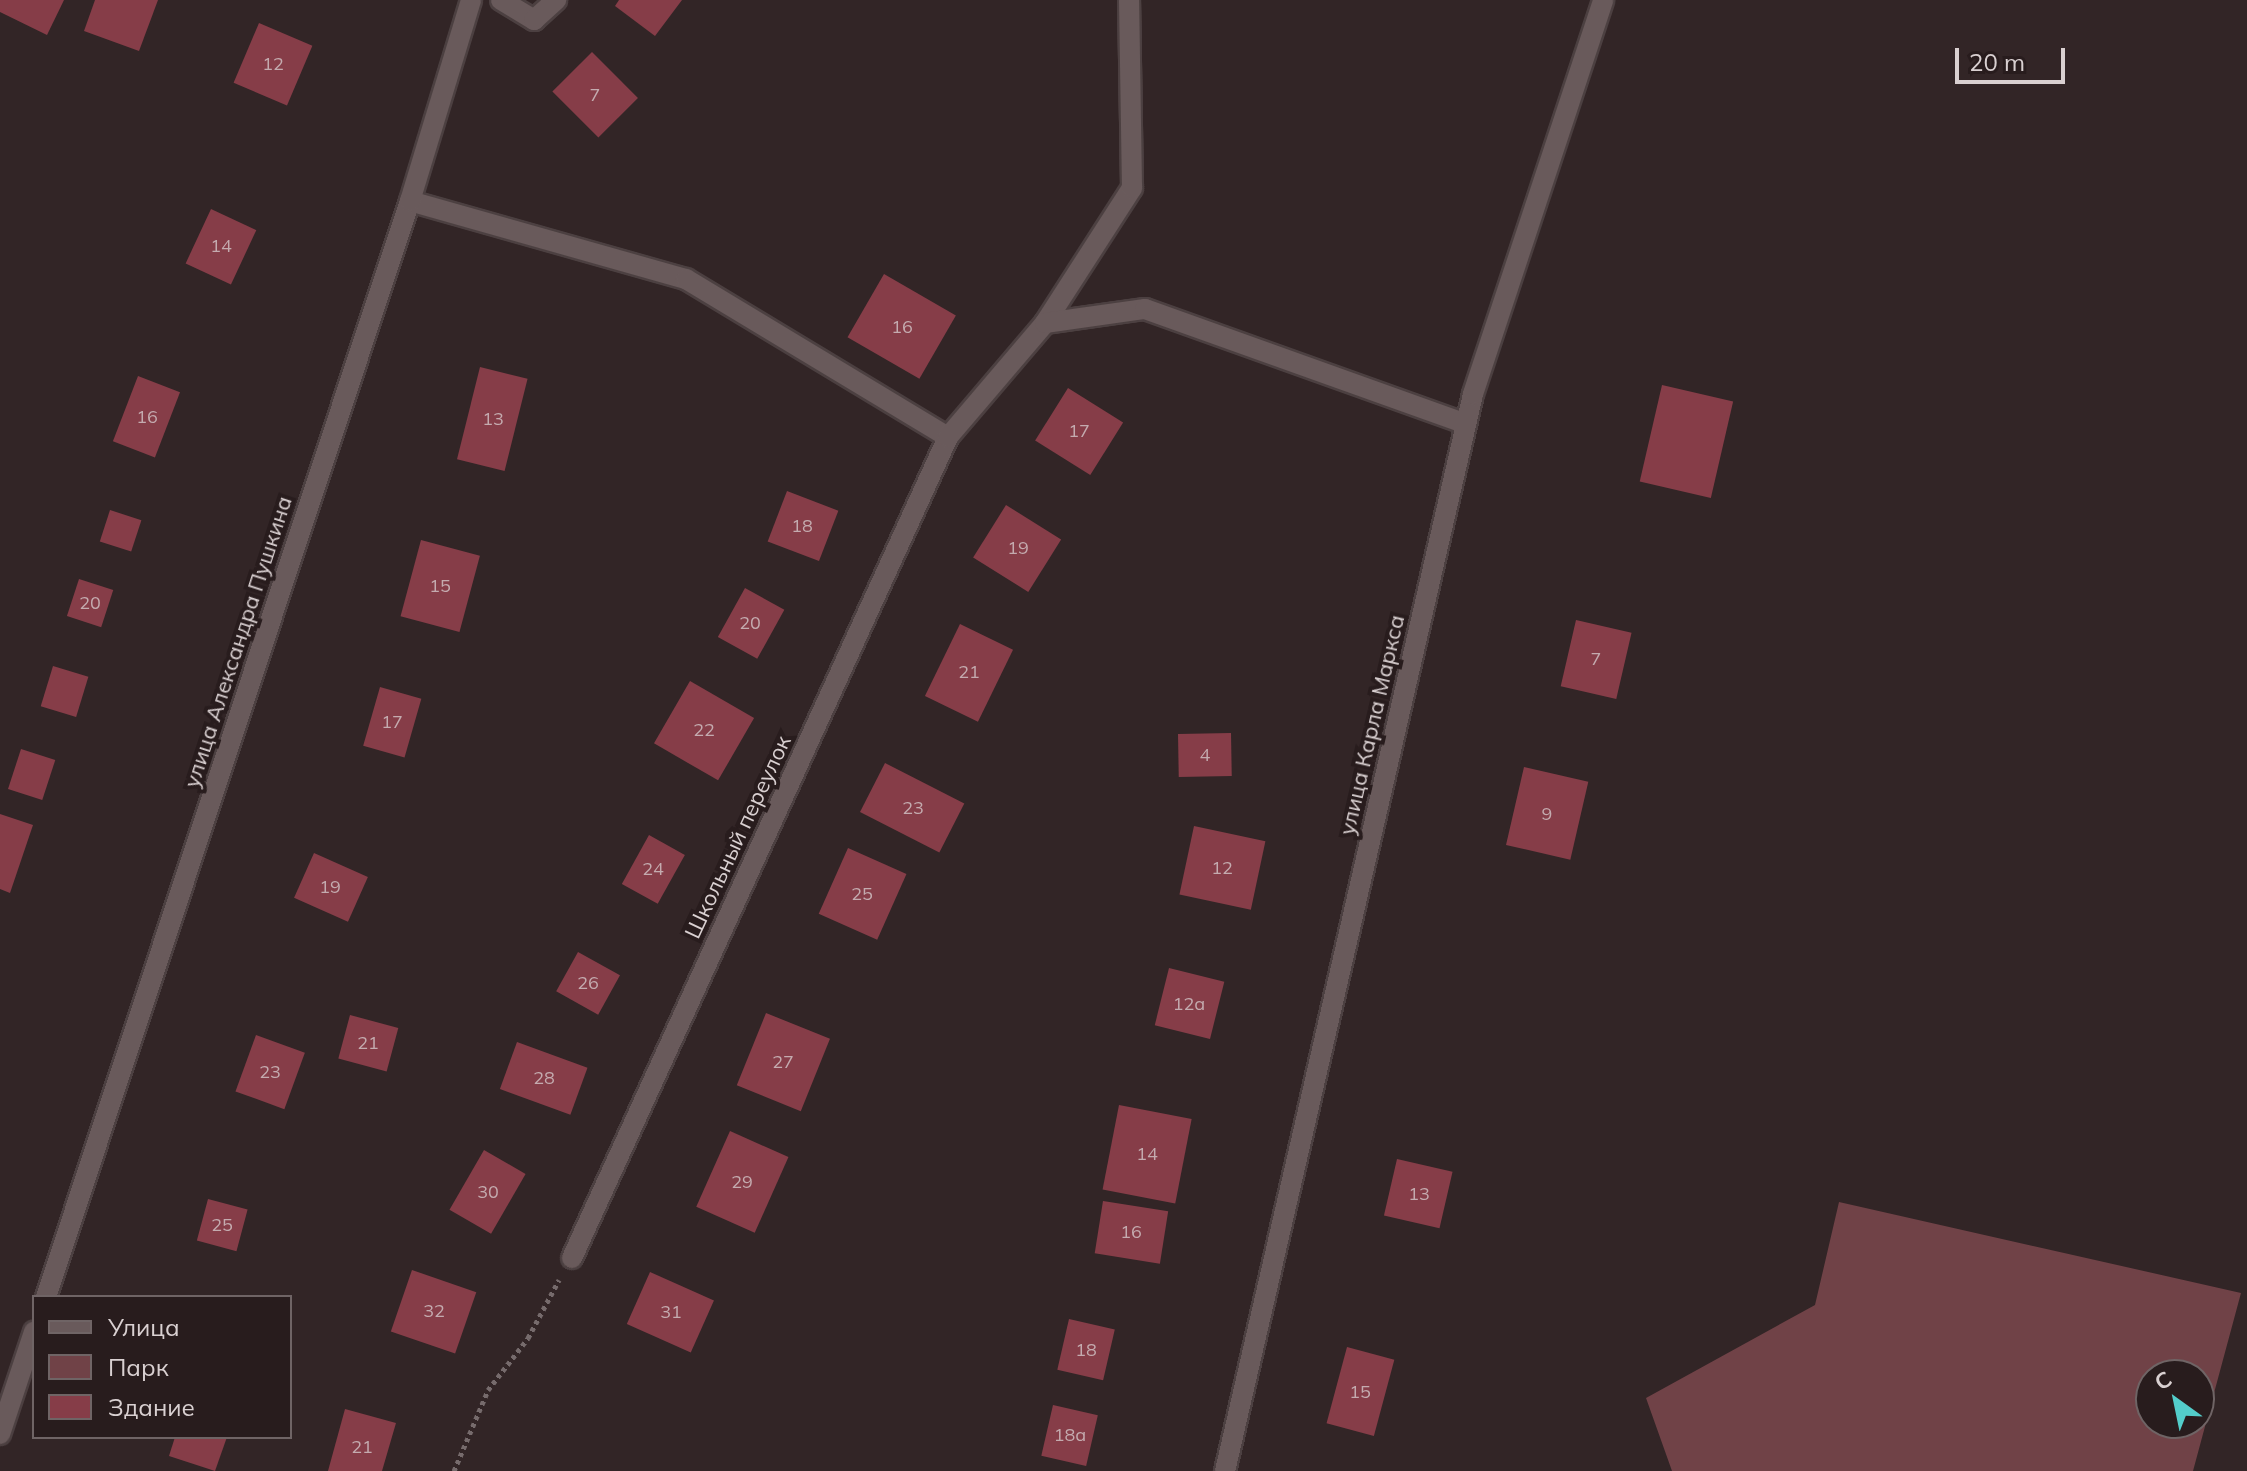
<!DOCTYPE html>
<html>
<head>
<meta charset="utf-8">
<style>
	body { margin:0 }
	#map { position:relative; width:2247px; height:1471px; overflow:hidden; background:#322526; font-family:Mulish,sans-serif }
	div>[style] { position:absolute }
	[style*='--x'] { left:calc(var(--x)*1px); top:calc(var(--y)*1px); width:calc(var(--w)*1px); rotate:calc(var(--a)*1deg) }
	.green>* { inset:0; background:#704247 }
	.building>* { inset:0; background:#863d48; transform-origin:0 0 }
	.path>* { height:5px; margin-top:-2.5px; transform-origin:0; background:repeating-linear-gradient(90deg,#766b6c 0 4px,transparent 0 8px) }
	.roads { filter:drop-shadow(2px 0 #4c4041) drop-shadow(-2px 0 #4c4041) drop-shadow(0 2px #4c4041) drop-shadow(0 -2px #4c4041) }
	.minor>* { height:20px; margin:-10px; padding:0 10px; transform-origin:10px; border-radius:10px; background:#695a5b }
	span { translate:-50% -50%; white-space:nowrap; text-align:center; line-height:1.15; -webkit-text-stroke:8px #281c1d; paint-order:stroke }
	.number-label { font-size:18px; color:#c4abaf }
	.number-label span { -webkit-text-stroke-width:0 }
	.street-label { font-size:22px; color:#d9d0d1 }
	.legend { position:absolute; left:32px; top:1295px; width:260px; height:144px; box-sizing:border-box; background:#281c1d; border:2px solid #6f6465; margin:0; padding:10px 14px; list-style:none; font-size:24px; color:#d9d0d1 }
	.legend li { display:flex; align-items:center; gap:16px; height:40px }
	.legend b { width:40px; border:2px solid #6f6465 }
	.north { position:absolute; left:2135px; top:1359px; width:80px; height:80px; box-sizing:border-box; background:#281c1d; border:2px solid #6f6465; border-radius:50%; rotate:327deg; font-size:22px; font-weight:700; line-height:32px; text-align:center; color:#d9d0d1 }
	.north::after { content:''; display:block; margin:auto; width:28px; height:36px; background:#53cdca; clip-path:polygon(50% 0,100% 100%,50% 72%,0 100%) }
	.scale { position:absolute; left:1955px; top:48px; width:110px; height:36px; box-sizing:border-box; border:4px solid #d9d0d1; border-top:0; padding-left:10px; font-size:24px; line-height:28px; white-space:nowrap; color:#d9d0d1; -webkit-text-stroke:6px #281c1d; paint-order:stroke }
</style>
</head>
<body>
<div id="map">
	<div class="green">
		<i style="clip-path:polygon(evenodd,1839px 1202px,2241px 1293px,2193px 1471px,1672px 1471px,1646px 1398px,1815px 1305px,1839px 1202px,2151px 1375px,2199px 1375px,2199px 1423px,2151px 1423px,2151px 1375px)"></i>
	</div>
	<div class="building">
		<i style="clip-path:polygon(0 0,64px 0,47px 35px,0 12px)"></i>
		<i style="clip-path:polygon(95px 0,158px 0,139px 51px,84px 31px)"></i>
		<i style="clip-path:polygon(619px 0,682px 0,655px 36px,615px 6px)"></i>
		<i style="left:259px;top:23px;width:58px;height:65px;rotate:23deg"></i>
		<i style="left:592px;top:52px;width:65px;height:56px;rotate:45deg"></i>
		<i style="left:211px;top:209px;width:50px;height:60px;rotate:25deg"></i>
		<i style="left:884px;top:274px;width:83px;height:73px;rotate:30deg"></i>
		<i style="left:480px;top:367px;width:49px;height:95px;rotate:14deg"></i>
		<i style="left:138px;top:376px;width:45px;height:70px;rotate:21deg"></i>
		<i style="left:1662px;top:385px;width:73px;height:99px;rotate:13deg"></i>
		<i style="left:1068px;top:388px;width:65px;height:62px;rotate:32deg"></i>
		<i style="left:787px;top:491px;width:55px;height:54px;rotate:21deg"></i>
		<i style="left:1006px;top:505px;width:65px;height:62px;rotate:32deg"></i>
		<i style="left:110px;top:510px;width:33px;height:33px;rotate:18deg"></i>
		<i style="left:421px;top:540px;width:61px;height:79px;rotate:15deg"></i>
		<i style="left:79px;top:579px;width:36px;height:39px;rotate:18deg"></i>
		<i style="left:745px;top:588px;width:45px;height:56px;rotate:29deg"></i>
		<i style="left:1576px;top:620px;width:57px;height:68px;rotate:13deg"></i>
		<i style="left:960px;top:624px;width:59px;height:80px;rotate:26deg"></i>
		<i style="left:53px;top:666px;width:37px;height:42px;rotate:17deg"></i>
		<i style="left:690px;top:681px;width:74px;height:72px;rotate:30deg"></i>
		<i style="left:380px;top:687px;width:43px;height:61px;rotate:16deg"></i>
		<i style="left:1231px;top:733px;width:43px;height:53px;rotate:89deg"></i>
		<i style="left:21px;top:749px;width:36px;height:42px;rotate:18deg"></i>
		<i style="left:885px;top:763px;width:89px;height:55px;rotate:27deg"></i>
		<i style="left:1524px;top:767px;width:66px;height:80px;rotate:13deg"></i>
		<i style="clip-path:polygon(0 814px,33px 825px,10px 893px,0 889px)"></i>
		<i style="left:1194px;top:826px;width:73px;height:70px;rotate:12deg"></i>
		<i style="left:649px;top:835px;width:41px;height:56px;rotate:29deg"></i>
		<i style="left:848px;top:848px;width:64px;height:72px;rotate:24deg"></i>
		<i style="left:314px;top:853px;width:59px;height:49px;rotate:24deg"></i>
		<i style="left:578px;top:952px;width:48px;height:45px;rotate:29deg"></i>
		<i style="left:1169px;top:968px;width:57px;height:59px;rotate:14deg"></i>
		<i style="left:766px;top:1013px;width:69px;height:78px;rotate:22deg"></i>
		<i style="left:350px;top:1015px;width:50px;height:45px;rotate:15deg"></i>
		<i style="left:256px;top:1035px;width:52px;height:60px;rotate:20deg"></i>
		<i style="left:517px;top:1042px;width:75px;height:50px;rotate:20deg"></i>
		<i style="left:1119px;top:1105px;width:74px;height:86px;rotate:11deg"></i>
		<i style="left:730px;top:1131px;width:64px;height:83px;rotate:24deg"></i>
		<i style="left:484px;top:1150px;width:48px;height:69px;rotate:30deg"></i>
		<i style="left:1397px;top:1159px;width:57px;height:58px;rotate:13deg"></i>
		<i style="left:208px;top:1199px;width:41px;height:43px;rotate:15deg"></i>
		<i style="left:1103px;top:1201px;width:66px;height:53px;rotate:9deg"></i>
		<i style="left:412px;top:1270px;width:68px;height:65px;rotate:19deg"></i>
		<i style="left:650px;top:1272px;width:70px;height:57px;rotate:24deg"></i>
		<i style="left:1069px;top:1319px;width:47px;height:52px;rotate:13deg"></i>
		<i style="left:1347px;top:1347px;width:49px;height:79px;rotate:15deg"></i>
		<i style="left:1053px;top:1405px;width:46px;height:52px;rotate:13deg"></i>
		<i style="clip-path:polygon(345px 1409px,396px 1423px,382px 1471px,328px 1471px)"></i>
		<i style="clip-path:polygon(175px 1437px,227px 1437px,215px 1471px,169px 1456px)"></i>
	</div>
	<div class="path">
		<i style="--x:454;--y:1471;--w:88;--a:-67.2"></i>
		<i style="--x:488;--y:1390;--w:66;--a:-52.4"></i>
		<i style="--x:528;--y:1338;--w:66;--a:-61.9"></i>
	</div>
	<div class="roads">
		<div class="minor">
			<i style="--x:501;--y:0;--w:39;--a:31"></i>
			<i style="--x:534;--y:20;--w:30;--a:-42"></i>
			<i style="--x:410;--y:201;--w:287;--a:15.8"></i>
			<i style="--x:686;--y:279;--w:306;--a:31.1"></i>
			<i style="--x:1045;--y:323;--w:161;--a:-57.2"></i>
			<i style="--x:1132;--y:188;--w:188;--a:-90.9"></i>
			<i style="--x:572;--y:1258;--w:903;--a:-65.39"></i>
			<i style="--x:948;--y:437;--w:150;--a:-49.6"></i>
			<i style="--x:1045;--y:323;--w:101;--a:-8"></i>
			<i style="--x:1145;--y:309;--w:341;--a:19.7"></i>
			<i style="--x:46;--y:1297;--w:1155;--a:-71.63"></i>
			<i style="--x:410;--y:201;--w:210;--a:-73.1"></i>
			<i style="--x:0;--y:1434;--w:108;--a:-71.6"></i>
			<i style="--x:1225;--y:1471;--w:1105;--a:-77.03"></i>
			<i style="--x:1473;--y:394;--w:415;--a:-71.7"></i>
		</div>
	</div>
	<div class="number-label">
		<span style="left:273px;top:64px">12</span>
		<span style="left:595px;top:95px">7</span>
		<span style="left:221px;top:246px">14</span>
		<span style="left:902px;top:327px">16</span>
		<span style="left:147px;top:417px">16</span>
		<span style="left:493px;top:419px">13</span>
		<span style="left:1079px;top:431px">17</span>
		<span style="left:802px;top:526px">18</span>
		<span style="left:1018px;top:548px">19</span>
		<span style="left:440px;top:586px">15</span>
		<span style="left:90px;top:603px">20</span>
		<span style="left:750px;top:623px">20</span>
		<span style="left:1596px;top:659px">7</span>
		<span style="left:969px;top:672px">21</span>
		<span style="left:392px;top:722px">17</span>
		<span style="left:704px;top:730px">22</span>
		<span style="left:1205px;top:755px">4</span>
		<span style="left:913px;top:808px">23</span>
		<span style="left:1547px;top:814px">9</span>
		<span style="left:1222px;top:868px">12</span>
		<span style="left:653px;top:869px">24</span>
		<span style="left:330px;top:887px">19</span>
		<span style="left:862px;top:894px">25</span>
		<span style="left:588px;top:983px">26</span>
		<span style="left:1189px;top:1004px">12а</span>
		<span style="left:368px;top:1043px">21</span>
		<span style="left:783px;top:1062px">27</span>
		<span style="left:270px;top:1072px">23</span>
		<span style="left:544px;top:1078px">28</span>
		<span style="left:1147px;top:1154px">14</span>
		<span style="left:742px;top:1182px">29</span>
		<span style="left:488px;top:1192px">30</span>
		<span style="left:1419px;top:1194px">13</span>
		<span style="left:222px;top:1225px">25</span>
		<span style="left:1131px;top:1232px">16</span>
		<span style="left:434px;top:1311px">32</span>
		<span style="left:671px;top:1312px">31</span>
		<span style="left:1086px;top:1350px">18</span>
		<span style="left:1360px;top:1392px">15</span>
		<span style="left:1070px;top:1435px">18а</span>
		<span style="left:362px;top:1447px">21</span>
	</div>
	<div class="street-label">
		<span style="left:238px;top:642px;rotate:-72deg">улица Александра Пушкина</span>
		<span style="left:1372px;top:725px;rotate:-77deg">улица Карла Маркса</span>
		<span style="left:738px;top:837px;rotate:-65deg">Школьный переулок</span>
	</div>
	<ul class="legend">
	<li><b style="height:10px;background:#695a5b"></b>Улица</li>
	<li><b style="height:22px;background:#704247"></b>Парк</li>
	<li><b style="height:22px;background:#863d48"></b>Здание</li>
	</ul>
	<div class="north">С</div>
	<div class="scale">20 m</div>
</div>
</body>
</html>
